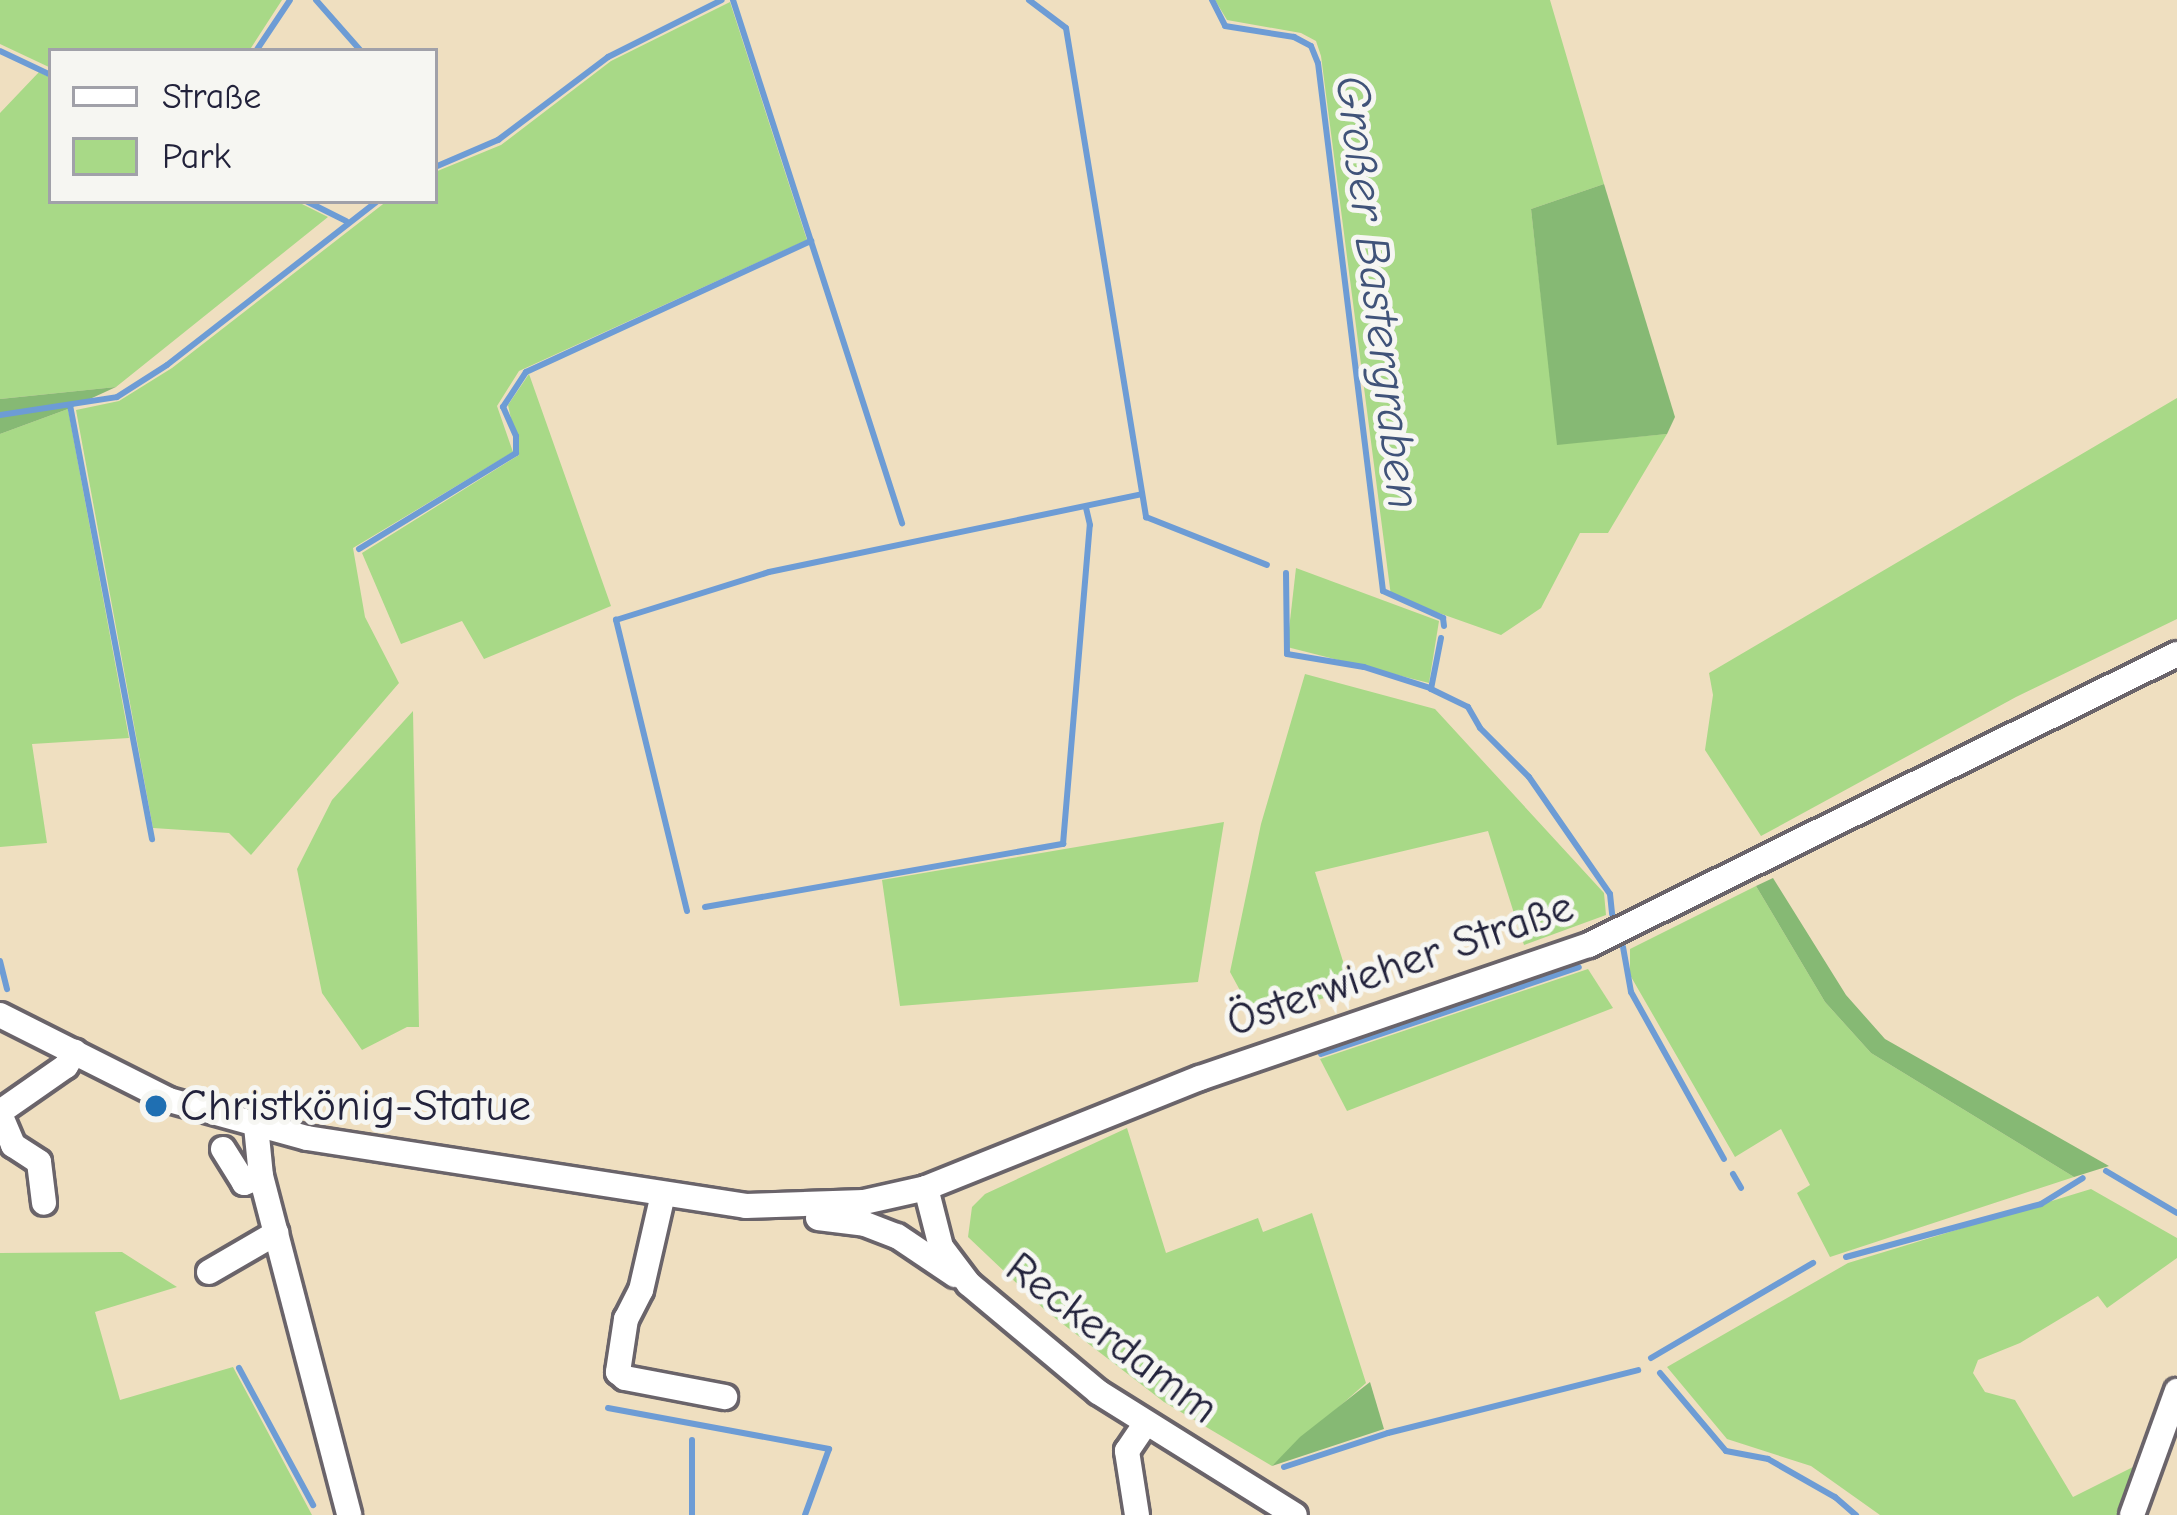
<!DOCTYPE html>
<html>
<head>
<meta charset="utf-8">
<style>
	body { margin:0 }
	#map { position:relative; width:2177px; height:1515px; overflow:hidden; background:#efdfc0; font-family:"Comic Neue",sans-serif }
	div>[style] { position:absolute }
	[style*='--x'] { left:calc(var(--x)*1px); top:calc(var(--y)*1px); width:calc(var(--w)*1px); rotate:calc(var(--a)*1deg) }
	.green>* { inset:0; background:#a8d987 }
	.forest>* { inset:0; background:#86b974 }
	.stream>* { height:6px; margin:-3px; padding:0 3px; transform-origin:3px; border-radius:3px; background:#6d9cd5 }
	.roads { filter:drop-shadow(3px 0 #6a646a) drop-shadow(-3px 0 #6a646a) drop-shadow(0 3px #6a646a) drop-shadow(0 -3px #6a646a) }
	.minor>* { height:24px; margin:-12px; padding:0 12px; transform-origin:12px; border-radius:12px; background:#fff }
	.dots>* { width:33px; height:33px; translate:-50% -50%; box-sizing:border-box; border:6px solid #f6f6f2; border-radius:50% }
	span { translate:-50% -50%; white-space:nowrap; text-align:center; line-height:1.15; -webkit-text-stroke:10px #f6f6f2; paint-order:stroke }
	.street-label { font-size:45px; color:#22223b }
	.poi-label { font-size:45px; color:#22223b }
	.left { translate:0 -50%; text-align:left }
	.water-label { font-size:48px; color:#405379; font-style:italic }
	.legend { position:absolute; left:48px; top:48px; width:390px; height:156px; box-sizing:border-box; background:#f6f6f2; border:3px solid #a1a1a9; margin:0; padding:15px 21px; list-style:none; font-size:36px; color:#22223b }
	.legend li { display:flex; align-items:center; gap:24px; height:60px }
	.legend b { width:60px; border:3px solid #a1a1a9 }
</style>
</head>
<body>
<div id="map">
	<div class="green">
		<i style="clip-path:polygon(0 0,282px 0,249px 51px,51px 51px,51px 68px,0 44px)"></i>
		<i style="clip-path:polygon(1215px 0,1550px 0,1604px 184px,1531px 209px,1558px 444px,1667px 434px,1608px 533px,1580px 533px,1541px 608px,1501px 635px,1391px 596px,1321px 56px,1316px 41px,1301px 33px,1227px 20px)"></i>
		<i style="clip-path:polygon(730px 2px,807px 240px,519px 371px,497px 406px,513px 452px,353px 548px,365px 617px,399px 683px,251px 855px,229px 833px,153px 828px,76px 410px,119px 401px,172px 368px,387px 201px,435px 201px,435px 172px,501px 145px,611px 61px)"></i>
		<i style="clip-path:polygon(39px 72px,51px 78px,51px 201px,296px 201px,328px 217px,116px 387px,0 399px,0 113px)"></i>
		<i style="clip-path:polygon(529px 374px,611px 606px,484px 659px,462px 621px,401px 644px,362px 553px,519px 455px,508px 405px)"></i>
		<i style="clip-path:polygon(2177px 398px,2177px 619px,2016px 697px,1761px 836px,1705px 750px,1713px 695px,1709px 673px)"></i>
		<i style="clip-path:polygon(68px 409px,129px 738px,32px 744px,47px 843px,0 847px,0 434px)"></i>
		<i style="clip-path:polygon(1296px 568px,1439px 621px,1429px 683px,1287px 647px)"></i>
		<i style="clip-path:polygon(1305px 674px,1435px 709px,1604px 893px,1606px 915px,1524px 945px,1488px 831px,1315px 872px,1352px 990px,1255px 1018px,1230px 972px,1261px 824px)"></i>
		<i style="clip-path:polygon(413px 711px,419px 1027px,407px 1027px,362px 1050px,322px 993px,297px 869px,332px 800px)"></i>
		<i style="clip-path:polygon(1224px 822px,1198px 982px,900px 1006px,882px 880px)"></i>
		<i style="clip-path:polygon(1756px 886px,1825px 1002px,1871px 1053px,2074px 1177px,1830px 1257px,1797px 1193px,1810px 1185px,1781px 1129px,1735px 1157px,1630px 975px,1630px 949px)"></i>
		<i style="clip-path:polygon(1588px 969px,1613px 1008px,1347px 1111px,1320px 1059px)"></i>
		<i style="clip-path:polygon(1127px 1128px,1166px 1253px,1258px 1218px,1263px 1232px,1312px 1213px,1366px 1383px,1272px 1466px,1164px 1402px,1046px 1311px,968px 1237px,972px 1207px,985px 1194px)"></i>
		<i style="clip-path:polygon(2091px 1189px,2177px 1238px,2177px 1258px,2107px 1308px,2098px 1296px,2020px 1343px,1978px 1360px,1973px 1373px,1985px 1392px,2015px 1400px,2073px 1497px,2139px 1464px,2118px 1515px,1880px 1515px,1811px 1466px,1727px 1439px,1667px 1367px,1848px 1263px)"></i>
		<i style="clip-path:polygon(122px 1252px,177px 1287px,95px 1312px,120px 1400px,233px 1367px,312px 1515px,0 1515px,0 1253px)"></i>
	</div>
	<div class="forest">
		<i style="clip-path:polygon(1604px 184px,1675px 417px,1667px 434px,1557px 445px,1531px 209px)"></i>
		<i style="clip-path:polygon(116px 387px,68px 409px,0 434px,0 399px)"></i>
		<i style="clip-path:polygon(1773px 878px,1846px 995px,1885px 1039px,2109px 1166px,2074px 1177px,1871px 1053px,1825px 1002px,1756px 886px)"></i>
		<i style="clip-path:polygon(1370px 1382px,1384px 1429px,1272px 1466px,1300px 1437px)"></i>
	</div>
	<div class="stream">
		<i style="--x:316;--y:0;--w:68;--a:48.6"></i>
		<i style="--x:733;--y:0;--w:550;--a:72.09"></i>
		<i style="--x:1029;--y:0;--w:46;--a:37.1"></i>
		<i style="--x:1066;--y:28;--w:496;--a:80.7"></i>
		<i style="--x:1146;--y:517;--w:130;--a:21.6"></i>
		<i style="--x:1212;--y:0;--w:29;--a:63"></i>
		<i style="--x:1225;--y:26;--w:70;--a:9.1"></i>
		<i style="--x:1294;--y:37;--w:19;--a:28"></i>
		<i style="--x:1311;--y:46;--w:18;--a:68"></i>
		<i style="--x:1318;--y:63;--w:532;--a:82.98"></i>
		<i style="--x:1383;--y:591;--w:66;--a:24.2"></i>
		<i style="--x:1443;--y:618;--w:8;--a:83"></i>
		<i style="--x:0;--y:51;--w:56;--a:25.2"></i>
		<i style="--x:256;--y:51;--w:61;--a:-56.3"></i>
		<i style="--x:435;--y:167;--w:69;--a:-23.2"></i>
		<i style="--x:498;--y:140;--w:138;--a:-37"></i>
		<i style="--x:608;--y:57;--w:127;--a:-26.6"></i>
		<i style="--x:306;--y:201;--w:45;--a:26.6"></i>
		<i style="--x:70;--y:405;--w:442;--a:79.3"></i>
		<i style="--x:0;--y:415;--w:118;--a:-8.7"></i>
		<i style="--x:117;--y:397;--w:59;--a:-32.6"></i>
		<i style="--x:167;--y:365;--w:267;--a:-37.9"></i>
		<i style="--x:359;--y:549;--w:184;--a:-31.4"></i>
		<i style="--x:516;--y:453;--w:17;--a:-90"></i>
		<i style="--x:516;--y:436;--w:32;--a:-114"></i>
		<i style="--x:503;--y:407;--w:42;--a:-56.7"></i>
		<i style="--x:526;--y:372;--w:314;--a:-24.7"></i>
		<i style="--x:1286;--y:573;--w:81;--a:89.3"></i>
		<i style="--x:1287;--y:654;--w:78;--a:9.6"></i>
		<i style="--x:1364;--y:667;--w:69;--a:17.7"></i>
		<i style="--x:1441;--y:638;--w:52;--a:101.1"></i>
		<i style="--x:1431;--y:689;--w:41;--a:25.9"></i>
		<i style="--x:1468;--y:707;--w:24;--a:60"></i>
		<i style="--x:1480;--y:728;--w:69;--a:45"></i>
		<i style="--x:1529;--y:777;--w:142;--a:55.3"></i>
		<i style="--x:1610;--y:894;--w:20;--a:84"></i>
		<i style="--x:705;--y:907;--w:364;--a:-10"></i>
		<i style="--x:1063;--y:844;--w:320;--a:-85.2"></i>
		<i style="--x:1090;--y:525;--w:18;--a:-103"></i>
		<i style="--x:687;--y:911;--w:300;--a:-103.7"></i>
		<i style="--x:616;--y:620;--w:160;--a:-17.4"></i>
		<i style="--x:769;--y:572;--w:381;--a:-11.8"></i>
		<i style="--x:1623;--y:947;--w:46;--a:79.9"></i>
		<i style="--x:1631;--y:992;--w:191;--a:60.9"></i>
		<i style="--x:0;--y:961;--w:29;--a:76"></i>
		<i style="--x:1321;--y:1054;--w:272;--a:-18.6"></i>
		<i style="--x:2106;--y:1171;--w:82;--a:30.6"></i>
		<i style="--x:1733;--y:1174;--w:16;--a:60"></i>
		<i style="--x:1846;--y:1257;--w:202;--a:-15.2"></i>
		<i style="--x:2041;--y:1204;--w:49;--a:-31.8"></i>
		<i style="--x:1651;--y:1358;--w:188;--a:-30.4"></i>
		<i style="--x:239;--y:1368;--w:156;--a:61.6"></i>
		<i style="--x:1660;--y:1373;--w:102;--a:49.8"></i>
		<i style="--x:1726;--y:1451;--w:43;--a:10.8"></i>
		<i style="--x:1768;--y:1459;--w:77;--a:29.6"></i>
		<i style="--x:1835;--y:1497;--w:28;--a:41"></i>
		<i style="--x:608;--y:1408;--w:225;--a:10.5"></i>
		<i style="--x:829;--y:1449;--w:70;--a:110"></i>
		<i style="--x:692;--y:1440;--w:75;--a:90"></i>
		<i style="--x:1284;--y:1467;--w:109;--a:-18.1"></i>
		<i style="--x:1388;--y:1433;--w:258;--a:-14.1"></i>
	</div>
	<div class="roads">
		<div class="minor">
			<i style="--x:0;--y:1015;--w:189;--a:26.7"></i>
			<i style="--x:169;--y:1100;--w:143;--a:15.4"></i>
			<i style="--x:307;--y:1138;--w:444;--a:8.8"></i>
			<i style="--x:746;--y:1206;--w:118;--a:-1.9"></i>
			<i style="--x:864;--y:1202;--w:64;--a:-12.7"></i>
			<i style="--x:926;--y:1188;--w:295;--a:-21.9"></i>
			<i style="--x:1200;--y:1078;--w:411;--a:-18.9"></i>
			<i style="--x:1589;--y:945;--w:656;--a:-26.33"></i>
			<i style="--x:0;--y:1112;--w:80;--a:-34.9"></i>
			<i style="--x:66;--y:1066;--w:17;--a:-59"></i>
			<i style="--x:0;--y:1114;--w:34;--a:67"></i>
			<i style="--x:13;--y:1145;--w:31;--a:33"></i>
			<i style="--x:39;--y:1162;--w:41;--a:83"></i>
			<i style="--x:256;--y:1126;--w:50;--a:84.3"></i>
			<i style="--x:261;--y:1176;--w:350;--a:75.4"></i>
			<i style="--x:223;--y:1149;--w:40;--a:58"></i>
			<i style="--x:244;--y:1183;--w:18;--a:-22"></i>
			<i style="--x:926;--y:1188;--w:61;--a:75.7"></i>
			<i style="--x:941;--y:1247;--w:46;--a:52.9"></i>
			<i style="--x:969;--y:1284;--w:168;--a:39.9"></i>
			<i style="--x:1098;--y:1392;--w:232;--a:32"></i>
			<i style="--x:661;--y:1203;--w:89;--a:102.9"></i>
			<i style="--x:641;--y:1290;--w:33;--a:117"></i>
			<i style="--x:626;--y:1319;--w:54;--a:98.6"></i>
			<i style="--x:618;--y:1372;--w:9;--a:41"></i>
			<i style="--x:625;--y:1378;--w:102;--a:10.8"></i>
			<i style="--x:818;--y:1218;--w:47;--a:7.3"></i>
			<i style="--x:865;--y:1224;--w:34;--a:21"></i>
			<i style="--x:897;--y:1236;--w:70;--a:33.9"></i>
			<i style="--x:209;--y:1272;--w:78;--a:-30.2"></i>
			<i style="--x:1137;--y:1515;--w:65;--a:-98.9"></i>
			<i style="--x:1127;--y:1451;--w:32;--a:-56"></i>
			<i style="--x:2132;--y:1515;--w:132;--a:-70.1"></i>
		</div>
	</div>
	<div class="dots">
		<i style="left:156px;top:1106px;background:#1f6fb2"></i>
	</div>
	<div class="street-label">
		<span style="left:1400px;top:964px;rotate:-19deg">Österwieher Straße</span>
		<span style="left:1112px;top:1338px;rotate:37deg">Reckerdamm</span>
	</div>
	<div class="poi-label">
		<span class="left" style="left:180px;top:1106px">Christkönig-Statue</span>
	</div>
	<div class="water-label">
		<span style="left:1378px;top:292px;rotate:83deg">Großer Bastergraben</span>
	</div>
	<ul class="legend">
	<li><b style="height:15px;background:#fff"></b>Straße</li>
	<li><b style="height:33px;background:#a8d987"></b>Park</li>
	</ul>
</div>
</body>
</html>
